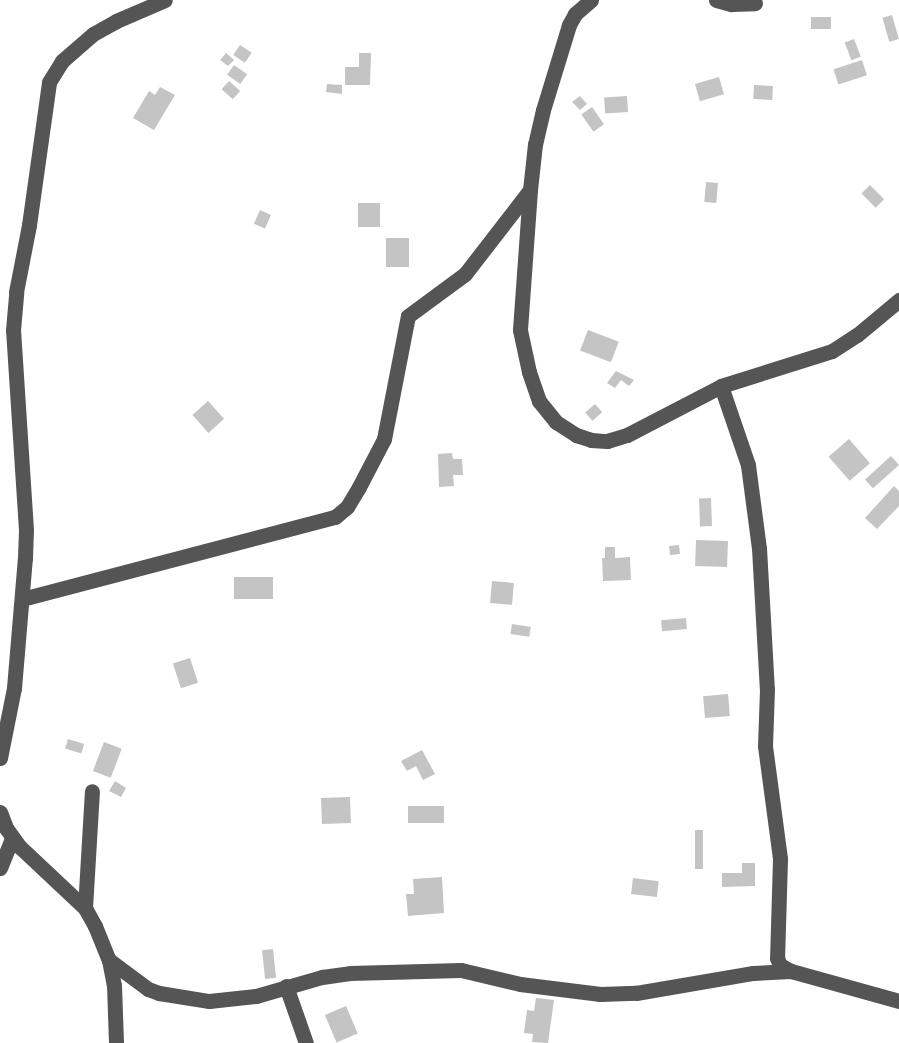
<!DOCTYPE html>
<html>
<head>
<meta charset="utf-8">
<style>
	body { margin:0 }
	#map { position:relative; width:899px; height:1043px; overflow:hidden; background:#fff; font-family:"Roboto Condensed",sans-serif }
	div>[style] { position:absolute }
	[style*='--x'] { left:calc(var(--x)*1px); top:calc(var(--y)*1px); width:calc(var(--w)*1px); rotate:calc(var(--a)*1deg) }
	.building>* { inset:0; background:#c4c4c4; transform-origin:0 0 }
	.minor>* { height:15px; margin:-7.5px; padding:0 7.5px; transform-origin:7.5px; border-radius:7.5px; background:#555 }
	span { translate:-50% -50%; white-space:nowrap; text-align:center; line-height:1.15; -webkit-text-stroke:6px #fff; paint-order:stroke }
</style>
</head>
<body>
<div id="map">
	<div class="building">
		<i style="left:892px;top:15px;width:25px;height:10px;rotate:74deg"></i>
		<i style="left:811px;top:17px;width:20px;height:12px"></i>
		<i style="left:854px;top:39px;width:19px;height:10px;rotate:69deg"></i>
		<i style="left:240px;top:45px;width:14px;height:12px;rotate:34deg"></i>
		<i style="clip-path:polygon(226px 53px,234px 60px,228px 66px,220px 60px)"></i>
		<i style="clip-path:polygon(359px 53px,371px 53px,370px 85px,345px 85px,345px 67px,359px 67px)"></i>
		<i style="left:862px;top:60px;width:16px;height:30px;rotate:72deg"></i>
		<i style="left:234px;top:65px;width:16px;height:12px;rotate:35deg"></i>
		<i style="left:719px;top:77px;width:18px;height:25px;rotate:74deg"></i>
		<i style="left:229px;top:81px;width:15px;height:11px;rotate:42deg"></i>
		<i style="clip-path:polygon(327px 84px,342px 85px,342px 94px,326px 92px)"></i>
		<i style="left:754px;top:85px;width:19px;height:14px;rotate:3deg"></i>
		<i style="clip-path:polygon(160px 87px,175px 95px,154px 130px,133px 118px,149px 91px,155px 95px)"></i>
		<i style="clip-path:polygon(580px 96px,587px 104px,580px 110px,572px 102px)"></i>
		<i style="left:627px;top:96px;width:16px;height:23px;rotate:86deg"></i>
		<i style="left:592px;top:107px;width:21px;height:13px;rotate:55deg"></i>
		<i style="left:706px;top:182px;width:12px;height:20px;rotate:5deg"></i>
		<i style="left:870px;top:185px;width:20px;height:12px;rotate:45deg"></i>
		<i style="left:358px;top:203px;width:22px;height:24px"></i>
		<i style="left:260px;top:210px;width:12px;height:15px;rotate:24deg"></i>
		<i style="left:386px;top:238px;width:23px;height:29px"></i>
		<i style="left:588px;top:330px;width:33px;height:22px;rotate:21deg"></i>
		<i style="clip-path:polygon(616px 371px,634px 380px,629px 386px,621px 380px,615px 388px,607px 383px)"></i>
		<i style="left:208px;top:401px;width:24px;height:21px;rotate:48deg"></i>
		<i style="left:595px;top:404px;width:11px;height:13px;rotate:49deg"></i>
		<i style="left:849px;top:439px;width:32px;height:27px;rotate:49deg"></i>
		<i style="clip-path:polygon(452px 453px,453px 459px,462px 459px,463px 475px,453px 475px,454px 486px,439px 487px,438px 454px)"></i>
		<i style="left:891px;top:456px;width:12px;height:35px;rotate:48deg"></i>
		<i style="clip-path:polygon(894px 486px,899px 491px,899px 506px,877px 529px,865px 518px)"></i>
		<i style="left:711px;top:498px;width:28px;height:12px;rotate:88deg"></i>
		<i style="left:696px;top:540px;width:32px;height:26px;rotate:2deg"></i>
		<i style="left:679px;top:545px;width:9px;height:10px;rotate:84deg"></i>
		<i style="clip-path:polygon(605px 547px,615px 547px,615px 558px,630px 557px,631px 580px,603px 581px,602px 558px,605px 558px)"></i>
		<i style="left:234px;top:577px;width:39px;height:22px"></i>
		<i style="left:492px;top:581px;width:22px;height:22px;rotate:5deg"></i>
		<i style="left:686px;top:618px;width:11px;height:25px;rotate:85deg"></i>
		<i style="left:512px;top:624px;width:19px;height:10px;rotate:9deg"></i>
		<i style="left:190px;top:658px;width:26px;height:18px;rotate:72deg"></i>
		<i style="left:728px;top:694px;width:22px;height:25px;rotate:85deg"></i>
		<i style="left:68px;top:739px;width:17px;height:10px;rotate:17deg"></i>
		<i style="left:104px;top:742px;width:19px;height:31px;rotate:21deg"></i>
		<i style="clip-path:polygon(422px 750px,435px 774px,423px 780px,416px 766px,407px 771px,401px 761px)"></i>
		<i style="clip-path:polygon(115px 781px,126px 788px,121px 797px,109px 791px)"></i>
		<i style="left:350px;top:797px;width:26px;height:29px;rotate:88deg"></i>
		<i style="left:408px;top:806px;width:36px;height:17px"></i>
		<i style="left:695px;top:830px;width:8px;height:39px"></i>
		<i style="clip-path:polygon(742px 863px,755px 863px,755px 886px,722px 887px,722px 873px,742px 873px)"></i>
		<i style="clip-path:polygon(442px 877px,444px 913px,408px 916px,406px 894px,414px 894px,413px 879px)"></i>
		<i style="left:633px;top:878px;width:26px;height:16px;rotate:7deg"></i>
		<i style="left:273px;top:949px;width:29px;height:11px;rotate:84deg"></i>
		<i style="clip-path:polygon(536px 998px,554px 1000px,548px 1043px,532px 1042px,533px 1034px,524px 1033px,527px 1010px,534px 1011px)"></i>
		<i style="left:346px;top:1006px;width:30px;height:23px;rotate:67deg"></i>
	</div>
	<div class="minor">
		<i style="--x:591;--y:0;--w:21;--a:139"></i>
		<i style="--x:575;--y:14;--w:13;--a:119"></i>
		<i style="--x:569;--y:25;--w:89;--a:107"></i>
		<i style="--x:543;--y:110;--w:35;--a:103"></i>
		<i style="--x:535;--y:144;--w:46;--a:96.2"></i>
		<i style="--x:530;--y:190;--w:140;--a:94.1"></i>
		<i style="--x:520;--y:330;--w:43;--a:77.9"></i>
		<i style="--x:529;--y:372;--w:31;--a:71"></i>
		<i style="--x:539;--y:401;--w:27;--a:51"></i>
		<i style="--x:556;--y:422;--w:24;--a:33"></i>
		<i style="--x:576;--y:435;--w:16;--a:18"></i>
		<i style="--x:591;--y:440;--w:16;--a:4"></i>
		<i style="--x:607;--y:441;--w:21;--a:-17"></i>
		<i style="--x:627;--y:435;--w:106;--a:-27.5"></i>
		<i style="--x:721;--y:386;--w:116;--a:-17.5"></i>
		<i style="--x:832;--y:351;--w:30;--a:-33"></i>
		<i style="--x:857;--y:335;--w:55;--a:-39.8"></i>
		<i style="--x:716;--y:0;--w:16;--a:15"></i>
		<i style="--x:731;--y:4;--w:24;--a:-2"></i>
		<i style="--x:721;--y:386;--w:83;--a:71.1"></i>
		<i style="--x:748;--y:465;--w:84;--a:82.5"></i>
		<i style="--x:759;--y:548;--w:141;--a:86.8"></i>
		<i style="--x:767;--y:689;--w:57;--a:92"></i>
		<i style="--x:765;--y:746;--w:114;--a:82.4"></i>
		<i style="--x:780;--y:859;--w:99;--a:91.7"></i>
		<i style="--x:777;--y:958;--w:8;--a:67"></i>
		<i style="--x:780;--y:965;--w:13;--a:29"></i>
		<i style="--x:791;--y:971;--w:112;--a:15.5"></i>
		<i style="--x:22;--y:599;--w:324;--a:-14.7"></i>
		<i style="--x:335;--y:517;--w:16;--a:-40"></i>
		<i style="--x:347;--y:507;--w:23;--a:-59"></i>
		<i style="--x:359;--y:487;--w:54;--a:-62.5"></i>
		<i style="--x:384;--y:439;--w:125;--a:-79"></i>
		<i style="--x:408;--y:316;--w:71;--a:-36.4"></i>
		<i style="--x:465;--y:274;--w:106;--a:-52.3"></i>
		<i style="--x:0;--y:758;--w:71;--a:-78.7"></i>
		<i style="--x:14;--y:688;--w:130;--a:-85.2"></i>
		<i style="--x:25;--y:558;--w:28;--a:-88"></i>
		<i style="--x:26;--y:530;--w:200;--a:-93.7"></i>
		<i style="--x:13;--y:330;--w:38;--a:-85"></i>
		<i style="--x:16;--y:292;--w:68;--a:-79"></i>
		<i style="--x:29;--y:225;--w:144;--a:-82"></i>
		<i style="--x:49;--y:82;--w:25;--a:-58"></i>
		<i style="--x:62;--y:61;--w:41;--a:-41.1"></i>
		<i style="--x:93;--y:34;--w:26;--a:-29"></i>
		<i style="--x:116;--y:21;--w:53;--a:-23.2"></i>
		<i style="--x:0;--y:812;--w:17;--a:69"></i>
		<i style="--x:6;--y:828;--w:24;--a:54"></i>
		<i style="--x:20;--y:847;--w:89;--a:43.2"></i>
		<i style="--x:85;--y:908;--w:21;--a:61"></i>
		<i style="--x:95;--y:926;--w:37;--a:68"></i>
		<i style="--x:109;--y:960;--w:25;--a:79"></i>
		<i style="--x:114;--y:985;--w:58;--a:88"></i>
		<i style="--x:0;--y:868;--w:32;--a:-68"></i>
		<i style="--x:85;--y:908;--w:117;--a:-86.6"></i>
		<i style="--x:109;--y:960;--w:49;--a:36.6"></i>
		<i style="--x:148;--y:989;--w:12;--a:20"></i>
		<i style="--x:159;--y:993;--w:51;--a:9.1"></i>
		<i style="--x:209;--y:1001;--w:47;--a:-6.1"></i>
		<i style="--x:256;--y:996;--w:69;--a:-16.1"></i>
		<i style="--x:322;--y:977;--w:28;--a:-8"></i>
		<i style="--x:350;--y:973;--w:111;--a:-1.5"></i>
		<i style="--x:461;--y:970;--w:61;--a:13.3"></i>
		<i style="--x:520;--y:984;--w:81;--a:7.1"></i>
		<i style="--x:600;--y:994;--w:36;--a:-2"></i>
		<i style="--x:636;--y:993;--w:119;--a:-9.7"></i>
		<i style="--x:753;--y:973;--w:38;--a:-3"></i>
		<i style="--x:286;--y:986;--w:60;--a:70.7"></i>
	</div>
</div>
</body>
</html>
